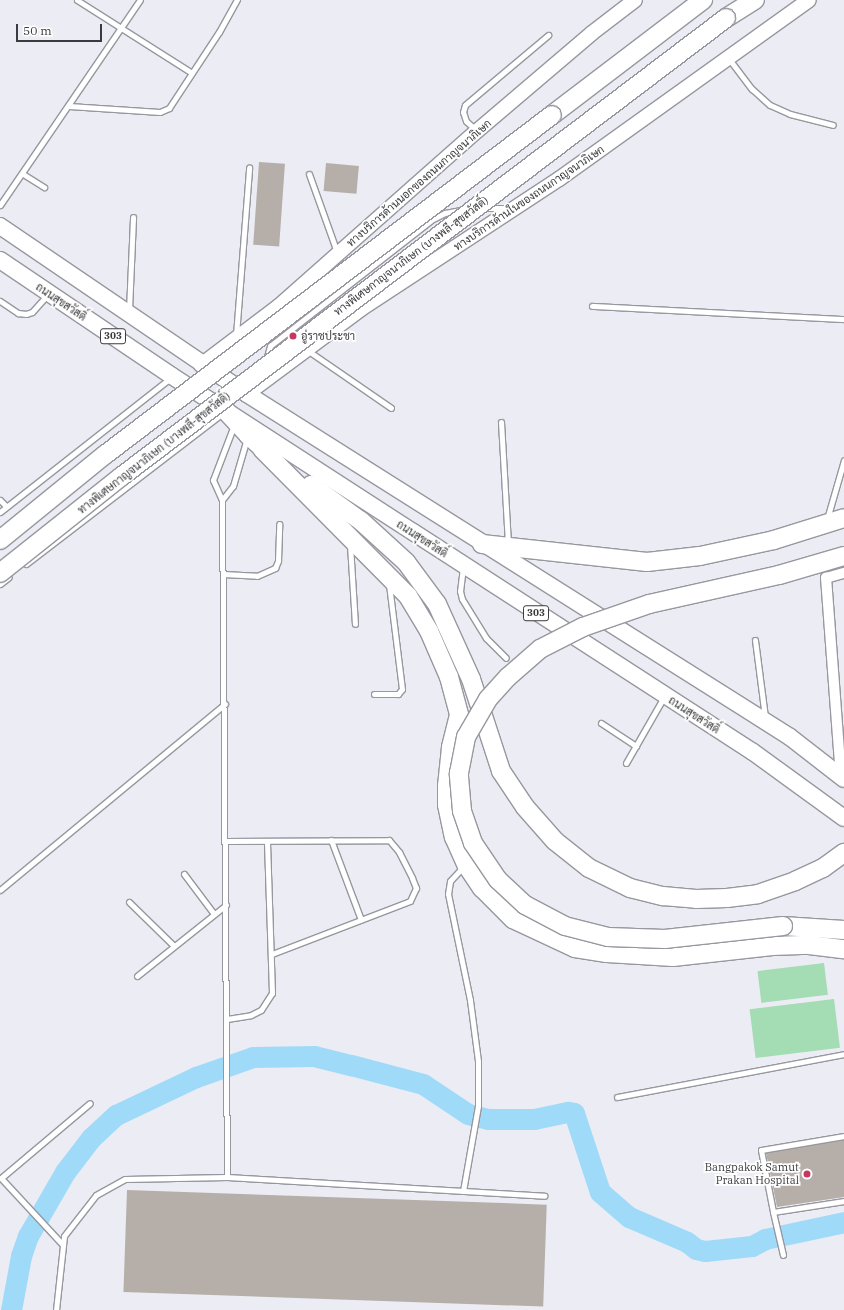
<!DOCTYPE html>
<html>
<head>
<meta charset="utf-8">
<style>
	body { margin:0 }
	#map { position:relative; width:844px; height:1310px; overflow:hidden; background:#ececf4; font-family:"IBM Plex Serif",Sarabun,serif }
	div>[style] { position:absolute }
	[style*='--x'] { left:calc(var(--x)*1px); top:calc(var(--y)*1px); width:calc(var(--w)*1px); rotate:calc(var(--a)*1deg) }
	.green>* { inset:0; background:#a4dcb3; transform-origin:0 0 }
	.river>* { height:21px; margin:-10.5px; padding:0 10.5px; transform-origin:10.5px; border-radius:10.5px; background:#9fdbf8 }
	.building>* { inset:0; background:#b6afa9; transform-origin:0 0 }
	.roads { filter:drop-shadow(1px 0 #97979f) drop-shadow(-1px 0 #97979f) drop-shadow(0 1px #97979f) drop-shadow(0 -1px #97979f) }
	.service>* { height:5px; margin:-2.5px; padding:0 2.5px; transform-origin:2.5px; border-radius:2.5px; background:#fff }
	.minor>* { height:10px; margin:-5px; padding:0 5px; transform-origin:5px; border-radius:5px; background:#fff }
	.secondary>* { height:14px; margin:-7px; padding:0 7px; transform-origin:7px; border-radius:7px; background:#fff }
	.primary>* { height:16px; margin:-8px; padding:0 8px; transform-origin:8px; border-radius:8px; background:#fff }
	.motorway>* { height:18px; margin:-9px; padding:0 9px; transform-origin:9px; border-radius:9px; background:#fff }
	.bridges { filter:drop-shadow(1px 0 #97979f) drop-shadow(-1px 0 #97979f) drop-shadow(0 1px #97979f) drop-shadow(0 -1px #97979f) }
	.motorway-bridge>* { height:18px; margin:-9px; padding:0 9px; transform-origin:9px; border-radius:9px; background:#fff }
	.dots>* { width:11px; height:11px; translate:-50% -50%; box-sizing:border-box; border:2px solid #fff; border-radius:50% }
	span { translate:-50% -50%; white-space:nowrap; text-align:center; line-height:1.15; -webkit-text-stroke:3.5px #fff; paint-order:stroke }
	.shield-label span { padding:1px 3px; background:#fff; border:1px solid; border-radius:3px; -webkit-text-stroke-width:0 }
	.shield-label { font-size:10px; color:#3b3a3e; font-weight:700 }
	.street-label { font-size:11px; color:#3b3a3e }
	.poi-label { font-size:11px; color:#3b3a3e }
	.left { translate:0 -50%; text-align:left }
	.right { translate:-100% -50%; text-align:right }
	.scale { position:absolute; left:16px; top:24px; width:86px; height:18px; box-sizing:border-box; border:2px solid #3b3a3e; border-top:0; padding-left:5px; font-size:12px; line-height:14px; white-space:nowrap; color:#3b3a3e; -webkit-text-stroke:3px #fff; paint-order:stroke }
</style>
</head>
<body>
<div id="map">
	<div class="green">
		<i style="left:824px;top:963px;width:32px;height:67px;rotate:83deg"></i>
		<i style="left:834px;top:999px;width:49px;height:85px;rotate:83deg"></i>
	</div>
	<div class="river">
		<i style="--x:11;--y:1310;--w:55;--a:-79.5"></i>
		<i style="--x:21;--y:1256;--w:21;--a:-71"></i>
		<i style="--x:28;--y:1236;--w:74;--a:-60"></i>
		<i style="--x:65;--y:1172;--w:43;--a:-52.6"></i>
		<i style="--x:91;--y:1138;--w:34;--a:-43"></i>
		<i style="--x:116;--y:1115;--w:89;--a:-25.4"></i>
		<i style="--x:196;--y:1077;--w:60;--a:-19.3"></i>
		<i style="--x:253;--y:1057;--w:61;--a:-0.9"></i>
		<i style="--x:314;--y:1056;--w:38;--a:14"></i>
		<i style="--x:351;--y:1065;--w:74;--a:14.8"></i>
		<i style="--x:423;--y:1084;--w:54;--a:33.7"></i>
		<i style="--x:468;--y:1114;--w:21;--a:14"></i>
		<i style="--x:488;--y:1119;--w:46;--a:0"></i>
		<i style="--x:534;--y:1119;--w:35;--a:-12"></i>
		<i style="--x:568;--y:1112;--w:6;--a:9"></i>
		<i style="--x:574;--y:1113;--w:83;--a:71.8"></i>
		<i style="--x:600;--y:1192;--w:38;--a:41"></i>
		<i style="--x:629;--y:1217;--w:63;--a:23.3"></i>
		<i style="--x:687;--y:1242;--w:11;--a:38"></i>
		<i style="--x:696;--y:1249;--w:9;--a:13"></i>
		<i style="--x:705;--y:1251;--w:47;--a:-6.1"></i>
		<i style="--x:752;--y:1246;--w:15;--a:-28"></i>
		<i style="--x:765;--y:1239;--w:81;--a:-12.1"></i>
	</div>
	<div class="building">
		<i style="left:259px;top:162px;width:26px;height:83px;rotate:4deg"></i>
		<i style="left:326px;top:163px;width:33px;height:28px;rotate:5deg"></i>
		<i style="clip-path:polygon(844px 1140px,844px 1197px,777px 1207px,766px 1153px)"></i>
		<i style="left:127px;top:1190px;width:420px;height:102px;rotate:2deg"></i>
	</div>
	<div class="roads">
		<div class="service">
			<i style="--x:77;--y:0;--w:136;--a:32.4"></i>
			<i style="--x:729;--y:59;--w:38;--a:53"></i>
			<i style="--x:752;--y:89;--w:24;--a:42"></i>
			<i style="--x:770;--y:105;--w:22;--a:24"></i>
			<i style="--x:790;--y:114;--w:44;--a:14.3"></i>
			<i style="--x:69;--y:106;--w:91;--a:3.8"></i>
			<i style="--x:160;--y:112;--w:10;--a:-24"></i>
			<i style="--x:169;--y:108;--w:91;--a:-56.7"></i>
			<i style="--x:219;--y:32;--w:37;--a:-61"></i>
			<i style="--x:476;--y:130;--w:13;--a:-138"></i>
			<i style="--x:466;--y:121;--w:9;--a:-108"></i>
			<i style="--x:463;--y:112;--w:7;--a:-74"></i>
			<i style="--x:465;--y:105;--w:109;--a:-40.1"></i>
			<i style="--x:23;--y:174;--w:25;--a:32"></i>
			<i style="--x:309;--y:174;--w:83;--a:70.3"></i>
			<i style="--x:0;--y:205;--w:248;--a:-55.7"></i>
			<i style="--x:483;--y:208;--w:26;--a:0"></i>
			<i style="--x:0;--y:301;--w:22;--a:34"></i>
			<i style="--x:18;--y:313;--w:8;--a:7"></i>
			<i style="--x:26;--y:314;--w:6;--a:-18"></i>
			<i style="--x:32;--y:312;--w:24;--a:-48"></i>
			<i style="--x:592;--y:306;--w:252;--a:3"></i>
			<i style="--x:129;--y:310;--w:93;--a:-87.5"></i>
			<i style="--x:236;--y:335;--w:168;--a:-85.5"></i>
			<i style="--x:307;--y:350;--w:102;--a:34.6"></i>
			<i style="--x:266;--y:360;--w:15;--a:-74"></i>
			<i style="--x:270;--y:346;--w:204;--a:-38"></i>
			<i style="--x:431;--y:220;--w:16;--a:-27"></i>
			<i style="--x:445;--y:213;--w:20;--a:-11"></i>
			<i style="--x:501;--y:422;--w:123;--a:86.7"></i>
			<i style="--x:234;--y:425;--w:59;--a:110.9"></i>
			<i style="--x:213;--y:480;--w:22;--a:66"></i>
			<i style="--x:222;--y:500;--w:18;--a:-52"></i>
			<i style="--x:233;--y:486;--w:50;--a:-73.7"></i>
			<i style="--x:0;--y:500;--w:8;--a:45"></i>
			<i style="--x:222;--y:500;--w:677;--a:89.58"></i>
			<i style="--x:0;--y:512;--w:216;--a:-38.2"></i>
			<i style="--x:827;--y:519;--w:61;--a:-73.9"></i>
			<i style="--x:350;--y:545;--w:79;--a:86.4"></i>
			<i style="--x:26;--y:564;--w:248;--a:-37.5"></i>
			<i style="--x:463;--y:567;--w:24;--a:97"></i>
			<i style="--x:460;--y:591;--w:8;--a:76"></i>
			<i style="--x:462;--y:599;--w:46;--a:58.4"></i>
			<i style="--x:486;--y:638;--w:28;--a:45"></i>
			<i style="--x:223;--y:574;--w:34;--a:3"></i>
			<i style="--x:257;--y:576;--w:20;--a:-24"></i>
			<i style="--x:275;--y:568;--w:8;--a:-67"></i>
			<i style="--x:278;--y:561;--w:37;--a:-88"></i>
			<i style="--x:0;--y:584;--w:11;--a:-38"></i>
			<i style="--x:755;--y:640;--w:78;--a:82.6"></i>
			<i style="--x:374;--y:694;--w:24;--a:0"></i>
			<i style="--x:398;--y:694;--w:6;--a:-51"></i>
			<i style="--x:402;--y:689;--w:105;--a:-97.1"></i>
			<i style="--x:601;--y:723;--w:42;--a:33.3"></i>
			<i style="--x:626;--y:763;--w:76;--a:-60.1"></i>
			<i style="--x:331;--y:840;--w:85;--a:69.4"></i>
			<i style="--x:225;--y:841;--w:164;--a:-0.3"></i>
			<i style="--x:389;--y:840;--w:16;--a:50"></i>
			<i style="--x:399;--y:852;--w:29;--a:63"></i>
			<i style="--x:412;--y:878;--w:11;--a:68"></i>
			<i style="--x:416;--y:888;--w:14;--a:115"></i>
			<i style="--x:410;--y:901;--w:148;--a:159"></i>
			<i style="--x:184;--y:874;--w:50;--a:53.1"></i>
			<i style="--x:0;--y:890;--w:292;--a:-39.6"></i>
			<i style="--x:129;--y:902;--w:63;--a:44.4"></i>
			<i style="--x:137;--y:976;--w:114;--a:-38.6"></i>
			<i style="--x:227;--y:1019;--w:24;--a:-9"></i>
			<i style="--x:251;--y:1015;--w:11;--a:-27"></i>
			<i style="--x:261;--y:1010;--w:20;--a:-57"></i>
			<i style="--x:272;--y:993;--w:152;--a:-91.9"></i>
			<i style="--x:617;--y:1097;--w:231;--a:-10.7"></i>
			<i style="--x:844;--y:1136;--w:84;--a:170.4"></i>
			<i style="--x:761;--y:1150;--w:63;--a:79"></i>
			<i style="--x:773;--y:1212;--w:72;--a:-8.8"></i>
			<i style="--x:463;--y:1191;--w:86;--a:-80"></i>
			<i style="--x:478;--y:1106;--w:45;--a:-90"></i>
			<i style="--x:478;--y:1061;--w:62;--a:-97.5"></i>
			<i style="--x:470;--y:1000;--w:108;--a:-101.7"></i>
			<i style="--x:448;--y:894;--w:13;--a:-81"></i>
			<i style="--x:450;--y:881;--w:21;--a:-47"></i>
			<i style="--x:773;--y:1212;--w:44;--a:76.9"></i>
			<i style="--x:63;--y:1245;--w:91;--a:-132.8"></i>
			<i style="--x:1;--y:1178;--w:116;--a:-40.1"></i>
			<i style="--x:56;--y:1310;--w:74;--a:-83.8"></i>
			<i style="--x:64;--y:1236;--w:52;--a:-52"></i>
			<i style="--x:96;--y:1195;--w:33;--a:-29"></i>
			<i style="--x:125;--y:1179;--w:102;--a:-1.1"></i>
			<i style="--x:227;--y:1177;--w:318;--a:3.4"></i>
		</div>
		<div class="minor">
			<i style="--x:841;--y:777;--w:200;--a:-94.3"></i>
			<i style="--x:826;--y:578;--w:19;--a:-16"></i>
		</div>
		<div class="secondary">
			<i style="--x:201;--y:365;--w:98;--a:-37.1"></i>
			<i style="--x:279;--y:306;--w:264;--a:-41.5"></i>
			<i style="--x:477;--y:131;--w:151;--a:-40.4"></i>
			<i style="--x:592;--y:33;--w:54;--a:-37.5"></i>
			<i style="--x:247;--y:394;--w:142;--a:-36.7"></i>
			<i style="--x:361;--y:309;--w:237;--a:-33.3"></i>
			<i style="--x:559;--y:179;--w:307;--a:-35.6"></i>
		</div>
		<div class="primary">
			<i style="--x:0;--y:226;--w:299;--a:34.2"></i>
			<i style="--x:247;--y:394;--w:642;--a:32.28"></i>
			<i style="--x:790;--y:737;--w:68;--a:37.9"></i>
			<i style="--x:0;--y:260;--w:207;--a:34"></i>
			<i style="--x:172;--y:376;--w:692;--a:32.91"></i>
			<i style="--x:753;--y:752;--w:112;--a:36"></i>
		</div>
		<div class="motorway">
			<i style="--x:726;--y:18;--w:34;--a:-32"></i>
			<i style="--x:552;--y:115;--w:190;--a:-37.3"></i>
			<i style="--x:226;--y:411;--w:33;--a:47"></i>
			<i style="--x:248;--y:435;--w:31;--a:42"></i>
			<i style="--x:262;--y:449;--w:207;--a:45.2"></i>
			<i style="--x:408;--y:596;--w:41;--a:59"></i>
			<i style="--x:429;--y:631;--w:50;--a:66.5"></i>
			<i style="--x:449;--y:677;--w:39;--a:75"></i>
			<i style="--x:459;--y:715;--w:34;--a:104"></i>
			<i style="--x:451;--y:748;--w:38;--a:96"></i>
			<i style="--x:447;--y:786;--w:19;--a:90"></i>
			<i style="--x:447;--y:805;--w:33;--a:78"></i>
			<i style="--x:454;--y:837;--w:32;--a:66"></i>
			<i style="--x:467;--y:866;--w:27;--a:56"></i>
			<i style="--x:482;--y:888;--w:44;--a:45"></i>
			<i style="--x:513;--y:919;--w:68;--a:25.1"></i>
			<i style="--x:575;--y:948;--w:32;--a:9"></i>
			<i style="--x:607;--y:953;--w:66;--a:3.5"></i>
			<i style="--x:673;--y:957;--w:100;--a:-6.3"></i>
			<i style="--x:772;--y:946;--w:37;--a:-2"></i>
			<i style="--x:809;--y:945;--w:35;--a:7"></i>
			<i style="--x:311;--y:485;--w:62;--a:35.8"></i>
			<i style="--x:361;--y:521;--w:61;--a:42.3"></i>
			<i style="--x:406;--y:562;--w:52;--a:53.6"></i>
			<i style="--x:437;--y:604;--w:82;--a:65.6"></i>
			<i style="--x:471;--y:679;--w:97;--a:71.9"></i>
			<i style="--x:501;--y:771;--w:43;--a:56.3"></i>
			<i style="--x:525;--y:807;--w:45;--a:48.6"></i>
			<i style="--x:555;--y:841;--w:43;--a:38.5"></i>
			<i style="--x:589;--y:868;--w:46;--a:26"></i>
			<i style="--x:630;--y:888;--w:34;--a:14"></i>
			<i style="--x:663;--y:896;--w:33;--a:5"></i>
			<i style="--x:696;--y:899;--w:31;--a:-2"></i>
			<i style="--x:727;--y:898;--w:31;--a:-7"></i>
			<i style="--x:758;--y:894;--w:39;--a:-19"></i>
			<i style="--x:795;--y:881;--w:31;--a:-25"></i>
			<i style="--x:823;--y:868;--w:26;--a:-36"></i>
			<i style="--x:482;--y:544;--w:166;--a:6.2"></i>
			<i style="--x:647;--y:562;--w:53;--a:-6.5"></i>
			<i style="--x:700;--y:556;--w:76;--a:-12.2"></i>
			<i style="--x:774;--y:540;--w:73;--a:-17.4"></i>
			<i style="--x:783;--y:926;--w:61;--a:3.8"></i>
		</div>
	</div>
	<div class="bridges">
		<div class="motorway-bridge">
			<i style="--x:0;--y:540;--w:136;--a:-39.1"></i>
			<i style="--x:106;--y:454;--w:560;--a:-37.24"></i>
			<i style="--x:0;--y:573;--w:156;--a:-38.5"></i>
			<i style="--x:122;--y:476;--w:758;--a:-37.17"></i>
			<i style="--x:783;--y:926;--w:119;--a:173.7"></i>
			<i style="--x:665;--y:939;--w:57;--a:-178"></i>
			<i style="--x:608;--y:937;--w:44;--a:-165.7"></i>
			<i style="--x:565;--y:926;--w:45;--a:-152.3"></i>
			<i style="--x:525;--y:905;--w:37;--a:-137"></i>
			<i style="--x:498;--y:880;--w:45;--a:-124"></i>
			<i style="--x:473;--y:843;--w:34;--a:-109"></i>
			<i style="--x:462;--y:811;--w:38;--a:-95"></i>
			<i style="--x:459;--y:773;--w:37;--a:-79"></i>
			<i style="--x:466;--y:737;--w:44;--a:-59.9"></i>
			<i style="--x:488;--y:699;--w:30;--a:-48"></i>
			<i style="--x:508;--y:677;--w:43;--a:-41.2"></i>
			<i style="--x:540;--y:649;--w:48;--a:-27.1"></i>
			<i style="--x:583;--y:627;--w:70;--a:-19.2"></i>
			<i style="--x:649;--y:604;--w:133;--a:-12.6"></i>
			<i style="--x:779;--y:575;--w:68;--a:-16.3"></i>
		</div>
	</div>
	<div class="dots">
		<i style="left:293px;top:336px;background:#c73861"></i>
		<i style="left:807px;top:1174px;background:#c73861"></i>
	</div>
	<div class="shield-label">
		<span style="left:113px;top:336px">303</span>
		<span style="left:536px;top:613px">303</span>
	</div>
	<div class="street-label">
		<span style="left:419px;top:183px;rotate:-41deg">ทางบริการด้านนอกของถนนกาญจนาภิเษก</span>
		<span style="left:529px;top:198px;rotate:-34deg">ทางบริการด้านในของถนนกาญจนาภิเษก</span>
		<span style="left:411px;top:256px;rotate:-37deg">ทางพิเศษกาญจนาภิเษก (บางพลี-สุขสวัสดิ์)</span>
		<span style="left:61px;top:302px;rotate:34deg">ถนนสุขสวัสดิ์</span>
		<span style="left:154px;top:453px;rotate:-38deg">ทางพิเศษกาญจนาภิเษก (บางพลี-สุขสวัสดิ์)</span>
		<span style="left:422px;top:539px;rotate:33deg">ถนนสุขสวัสดิ์</span>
		<span style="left:694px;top:715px;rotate:33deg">ถนนสุขสวัสดิ์</span>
	</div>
	<div class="poi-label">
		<span class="left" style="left:301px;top:336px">อู่ราชประชา</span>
		<span class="right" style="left:799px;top:1174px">Bangpakok Samut<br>Prakan Hospital</span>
	</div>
	<div class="scale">50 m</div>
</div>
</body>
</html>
